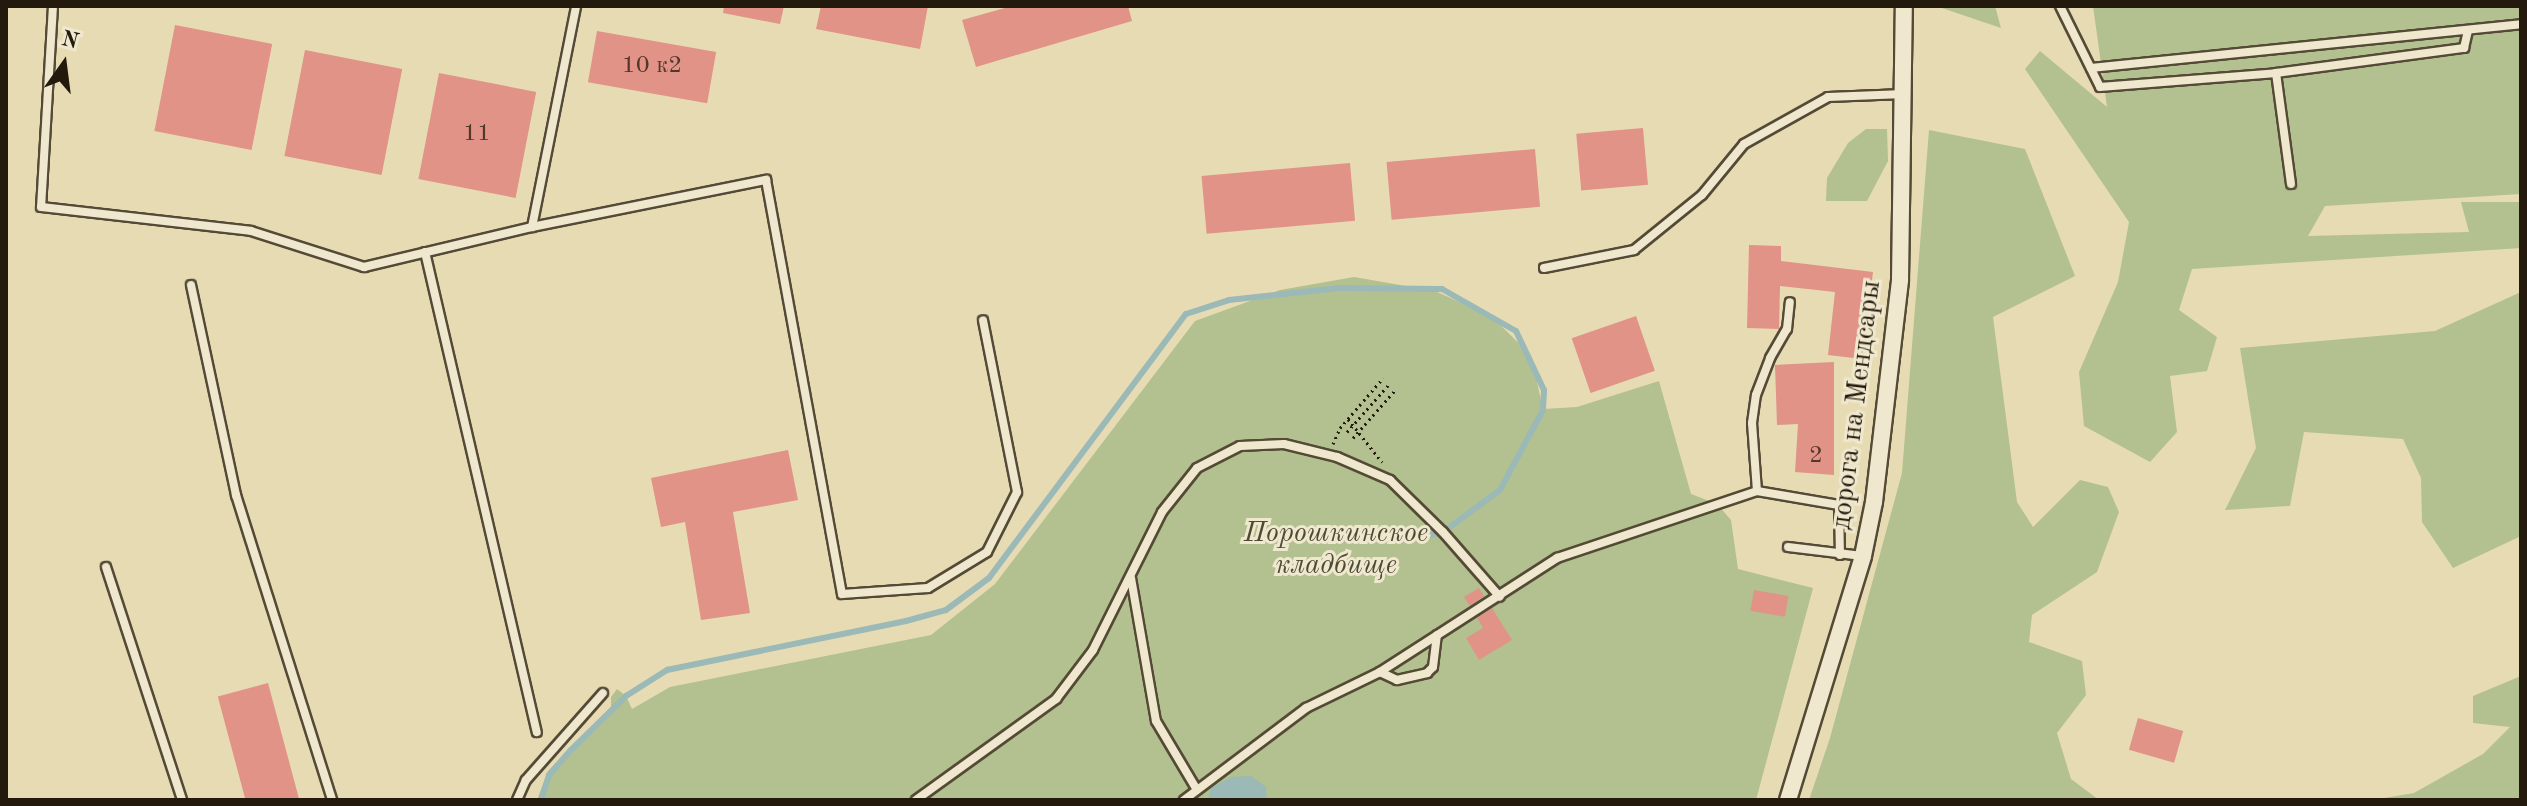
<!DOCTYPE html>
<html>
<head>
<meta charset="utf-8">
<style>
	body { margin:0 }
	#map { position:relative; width:2527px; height:806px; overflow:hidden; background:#e7dbb3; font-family:"Old Standard TT",serif }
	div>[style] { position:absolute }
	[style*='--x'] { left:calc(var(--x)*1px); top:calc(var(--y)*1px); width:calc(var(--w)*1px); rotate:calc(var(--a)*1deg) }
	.green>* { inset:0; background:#b2c18f }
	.water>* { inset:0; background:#9bb9b7 }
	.stream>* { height:6px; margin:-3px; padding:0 3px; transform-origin:3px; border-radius:3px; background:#9bb9b7 }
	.building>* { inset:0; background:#e09386; transform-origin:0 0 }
	.path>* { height:3px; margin-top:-1.5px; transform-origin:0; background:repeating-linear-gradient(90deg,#23190d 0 2px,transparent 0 6px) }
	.roads { filter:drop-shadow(2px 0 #544a36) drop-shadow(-2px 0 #544a36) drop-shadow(0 2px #544a36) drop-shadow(0 -2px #544a36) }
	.lane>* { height:8px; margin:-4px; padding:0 4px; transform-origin:4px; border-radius:4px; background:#efe8ce }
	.street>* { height:16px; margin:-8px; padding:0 8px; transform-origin:8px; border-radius:8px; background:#efe8ce }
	span { translate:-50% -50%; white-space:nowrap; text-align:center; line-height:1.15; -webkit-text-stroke:6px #efe8ce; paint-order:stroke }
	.number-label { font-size:24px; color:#52382b }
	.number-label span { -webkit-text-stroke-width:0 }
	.street-label { font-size:28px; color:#23190d }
	.park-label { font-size:28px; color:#4e4b34; font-style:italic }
	.frame { position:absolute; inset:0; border:8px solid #23190d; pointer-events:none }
	.north { position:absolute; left:24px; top:24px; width:80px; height:80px; -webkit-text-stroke:6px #efe8ce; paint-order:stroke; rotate:14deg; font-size:22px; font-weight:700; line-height:32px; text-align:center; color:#23190d }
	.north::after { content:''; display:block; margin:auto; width:28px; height:36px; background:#23190d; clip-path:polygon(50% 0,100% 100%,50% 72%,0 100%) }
</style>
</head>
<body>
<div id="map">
	<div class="green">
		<i style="clip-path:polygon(1936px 6px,1995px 6px,2001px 28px)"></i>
		<i style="clip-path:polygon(2093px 6px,2521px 6px,2521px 194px,2325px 206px,2308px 236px,2469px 232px,2461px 202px,2521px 202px,2521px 248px,2192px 269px,2179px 310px,2217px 337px,2207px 371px,2170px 376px,2177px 432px,2150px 462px,2084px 426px,2079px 372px,2118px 282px,2129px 222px,2025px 69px,2040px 51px,2107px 107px)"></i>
		<i style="clip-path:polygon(1866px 129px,1887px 129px,1888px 161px,1867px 201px,1826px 201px,1827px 178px,1848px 143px)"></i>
		<i style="clip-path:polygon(1929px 130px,2025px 149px,2075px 276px,1993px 317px,2017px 502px,2033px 527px,2080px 480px,2108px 487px,2119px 512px,2097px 572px,2032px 615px,2029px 642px,2082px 661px,2086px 695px,2057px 733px,2071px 779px,2099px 800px,1809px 800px,1830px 738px,1902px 473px)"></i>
		<i style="clip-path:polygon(1354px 277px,1435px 291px,1492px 317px,1531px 355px,1543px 409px,1577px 407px,1659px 381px,1691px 494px,1717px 504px,1731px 520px,1738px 569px,1813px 588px,1756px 800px,537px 800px,548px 771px,611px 707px,611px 697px,617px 689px,626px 696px,632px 709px,670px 687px,931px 635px,995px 584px,1195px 321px,1280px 290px)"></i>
		<i style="clip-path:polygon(2521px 292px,2521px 536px,2453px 568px,2422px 522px,2421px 478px,2403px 439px,2304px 432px,2290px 506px,2225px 510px,2256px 448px,2240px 348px,2435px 331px)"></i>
		<i style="clip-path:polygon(2521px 676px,2521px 800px,2372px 800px,2414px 793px,2483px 754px,2510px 727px,2473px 723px,2473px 696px)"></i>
	</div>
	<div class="water">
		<i style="clip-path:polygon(1251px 776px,1266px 787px,1267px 800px,1208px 800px,1211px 788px,1231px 777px)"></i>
	</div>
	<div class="stream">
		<i style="--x:541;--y:800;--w:26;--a:-72"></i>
		<i style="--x:549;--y:775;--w:33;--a:-49"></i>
		<i style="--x:571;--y:750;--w:77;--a:-44.5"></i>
		<i style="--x:626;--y:696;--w:49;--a:-32.4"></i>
		<i style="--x:667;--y:670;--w:244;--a:-11.6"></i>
		<i style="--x:906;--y:621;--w:41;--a:-15.4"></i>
		<i style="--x:946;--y:610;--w:54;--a:-36.7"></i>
		<i style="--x:989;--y:578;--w:329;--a:-53.3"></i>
		<i style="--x:1186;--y:314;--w:45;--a:-18"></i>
		<i style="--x:1229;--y:300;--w:111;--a:-6.2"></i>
		<i style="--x:1339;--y:288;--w:103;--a:0.6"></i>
		<i style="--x:1442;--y:289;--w:85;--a:29.6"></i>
		<i style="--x:1516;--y:331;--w:65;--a:64.6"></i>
		<i style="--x:1544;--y:390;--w:20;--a:93"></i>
		<i style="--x:1543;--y:410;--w:91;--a:118.3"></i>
		<i style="--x:1500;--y:490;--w:71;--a:143.6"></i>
		<i style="--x:1443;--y:532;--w:23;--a:167"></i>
	</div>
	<div class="building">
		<i style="clip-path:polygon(724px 6px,784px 6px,780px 24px,723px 13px)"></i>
		<i style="clip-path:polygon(821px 6px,928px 6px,920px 49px,816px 29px)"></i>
		<i style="clip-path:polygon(1012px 6px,1128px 6px,1132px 21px,976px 67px,962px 20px)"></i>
		<i style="left:175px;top:25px;width:99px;height:108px;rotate:11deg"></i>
		<i style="left:597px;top:31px;width:121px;height:52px;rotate:10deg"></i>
		<i style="left:305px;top:50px;width:99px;height:108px;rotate:11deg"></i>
		<i style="left:439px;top:73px;width:99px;height:108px;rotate:11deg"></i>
		<i style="left:1643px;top:128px;width:57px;height:67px;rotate:85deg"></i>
		<i style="left:1535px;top:149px;width:58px;height:149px;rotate:85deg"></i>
		<i style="left:1350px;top:163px;width:58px;height:149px;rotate:85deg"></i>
		<i style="clip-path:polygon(1749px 245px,1781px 246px,1781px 261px,1873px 272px,1862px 359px,1828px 355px,1835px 292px,1780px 286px,1779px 329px,1747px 328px)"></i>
		<i style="left:1636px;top:316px;width:58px;height:68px;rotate:71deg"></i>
		<i style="clip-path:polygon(1834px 362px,1834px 475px,1795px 472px,1798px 424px,1777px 425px,1775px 365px)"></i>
		<i style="clip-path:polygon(788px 450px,798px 500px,733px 512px,750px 613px,701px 620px,685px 522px,661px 527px,651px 478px)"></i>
		<i style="clip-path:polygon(1479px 588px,1484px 596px,1470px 606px,1464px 597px)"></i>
		<i style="left:1754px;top:590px;width:35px;height:21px;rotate:10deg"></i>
		<i style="clip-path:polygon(1492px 608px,1512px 640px,1479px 660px,1466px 638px,1483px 628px,1477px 618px)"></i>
		<i style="left:268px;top:683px;width:121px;height:52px;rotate:75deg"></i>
		<i style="left:2138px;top:718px;width:47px;height:33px;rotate:16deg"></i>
	</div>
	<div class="path">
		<i style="--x:1348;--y:419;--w:55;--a:51.7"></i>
		<i style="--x:1347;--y:432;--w:65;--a:-48.7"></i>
		<i style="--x:1353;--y:438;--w:65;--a:-48.7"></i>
		<i style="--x:1333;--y:444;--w:17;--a:-66"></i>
		<i style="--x:1340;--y:428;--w:66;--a:-49.3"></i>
	</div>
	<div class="roads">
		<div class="lane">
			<i style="--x:53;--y:6;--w:201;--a:93.4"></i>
			<i style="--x:41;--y:207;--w:211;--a:6.5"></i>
			<i style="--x:251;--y:231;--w:119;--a:17.7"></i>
			<i style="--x:364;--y:267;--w:173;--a:-13.4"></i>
			<i style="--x:532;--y:227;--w:239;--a:-11.4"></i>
			<i style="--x:766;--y:180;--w:421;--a:79.6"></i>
			<i style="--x:842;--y:594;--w:86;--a:-4"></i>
			<i style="--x:928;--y:588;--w:69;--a:-31.4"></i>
			<i style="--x:987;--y:552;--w:67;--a:-63.4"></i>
			<i style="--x:1017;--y:492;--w:175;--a:-101.2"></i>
			<i style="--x:2060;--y:6;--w:90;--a:63.7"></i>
			<i style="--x:2100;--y:87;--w:177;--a:-4.5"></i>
			<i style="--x:2276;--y:73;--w:190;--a:-7.6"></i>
			<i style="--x:2464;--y:48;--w:18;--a:-77"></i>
			<i style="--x:2091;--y:68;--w:432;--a:-5.8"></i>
			<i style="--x:2276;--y:73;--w:112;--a:82.3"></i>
			<i style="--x:532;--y:227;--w:225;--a:-78.7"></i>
			<i style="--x:425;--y:252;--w:493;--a:76.9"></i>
			<i style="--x:1544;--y:268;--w:92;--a:-11.3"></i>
			<i style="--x:1634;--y:250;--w:87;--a:-39"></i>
			<i style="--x:1702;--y:195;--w:66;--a:-50.5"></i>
			<i style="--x:1744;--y:144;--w:96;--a:-29.2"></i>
			<i style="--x:1828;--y:97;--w:76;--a:-2.3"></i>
			<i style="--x:191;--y:285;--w:215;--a:77.9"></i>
			<i style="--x:236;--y:495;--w:320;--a:72.5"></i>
			<i style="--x:1757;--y:491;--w:68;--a:-94.2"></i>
			<i style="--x:1752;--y:423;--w:28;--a:-82"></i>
			<i style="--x:1756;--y:395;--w:40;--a:-69"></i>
			<i style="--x:1770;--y:358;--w:34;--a:-60"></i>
			<i style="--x:1787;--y:329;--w:27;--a:-84"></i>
			<i style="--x:1788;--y:547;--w:75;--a:6.9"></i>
			<i style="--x:106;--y:567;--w:245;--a:71.9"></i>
			<i style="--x:1131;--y:578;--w:145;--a:80.1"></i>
			<i style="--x:1156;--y:721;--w:80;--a:59.3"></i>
			<i style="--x:1380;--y:672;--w:19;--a:25"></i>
			<i style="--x:1397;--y:680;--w:31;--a:-13"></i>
			<i style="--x:1427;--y:673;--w:8;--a:-45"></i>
			<i style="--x:1433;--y:667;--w:32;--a:-83"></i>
			<i style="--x:517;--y:800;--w:22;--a:-66"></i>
			<i style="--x:526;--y:780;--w:116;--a:-48.5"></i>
			<i style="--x:916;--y:800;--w:173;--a:-35.8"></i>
			<i style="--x:1056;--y:699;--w:61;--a:-52.9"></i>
			<i style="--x:1093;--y:650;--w:154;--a:-63.4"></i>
			<i style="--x:1162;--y:512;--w:56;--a:-51.5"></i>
			<i style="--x:1197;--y:468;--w:48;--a:-27.1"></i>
			<i style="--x:1240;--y:446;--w:44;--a:-2.6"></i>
			<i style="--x:1284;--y:444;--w:55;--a:13.8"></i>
			<i style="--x:1337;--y:457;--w:58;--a:23.5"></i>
			<i style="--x:1390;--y:480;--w:74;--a:44.5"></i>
			<i style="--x:1443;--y:532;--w:86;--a:48.8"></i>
			<i style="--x:1184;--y:800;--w:153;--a:-37"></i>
			<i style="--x:1306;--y:708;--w:82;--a:-25.9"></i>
			<i style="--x:1380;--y:672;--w:211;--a:-32.8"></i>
			<i style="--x:1557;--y:558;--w:211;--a:-18.5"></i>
			<i style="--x:1757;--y:491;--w:83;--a:9.7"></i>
			<i style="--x:1839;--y:505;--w:50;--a:88.9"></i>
		</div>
		<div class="street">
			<i style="--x:1788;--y:800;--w:255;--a:-72.9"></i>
			<i style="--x:1863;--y:556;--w:55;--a:-78.5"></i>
			<i style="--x:1874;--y:502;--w:224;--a:-83.3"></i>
			<i style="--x:1900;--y:280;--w:274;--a:-89.2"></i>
		</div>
	</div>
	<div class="number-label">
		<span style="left:652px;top:67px">10 к2</span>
		<span style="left:477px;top:135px">11</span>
		<span style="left:1816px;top:457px">2</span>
	</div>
	<div class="street-label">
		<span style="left:1857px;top:405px;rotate:-83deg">дорога на Мендсары</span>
	</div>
	<div class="park-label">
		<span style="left:1336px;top:550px">Порошкинское<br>кладбище</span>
	</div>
	<div class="frame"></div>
	<div class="north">N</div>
</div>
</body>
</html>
